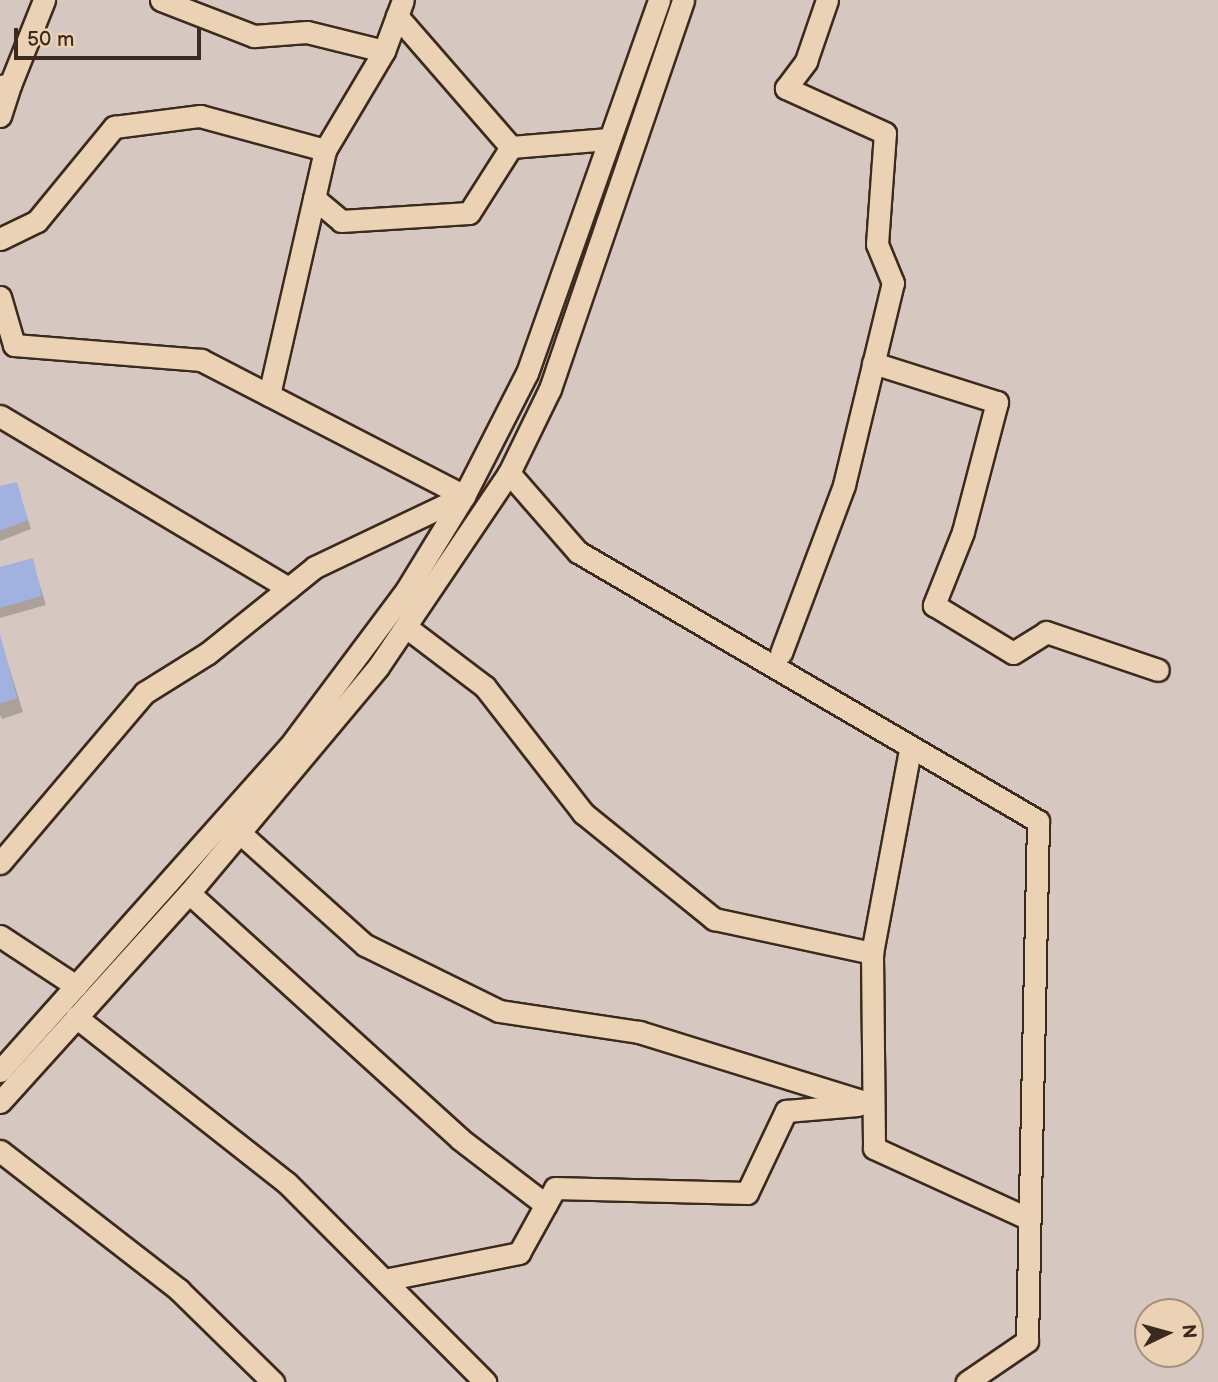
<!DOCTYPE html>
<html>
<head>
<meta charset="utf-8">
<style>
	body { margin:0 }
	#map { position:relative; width:1218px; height:1382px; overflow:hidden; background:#d6c8c1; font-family:"Balsamiq Sans",sans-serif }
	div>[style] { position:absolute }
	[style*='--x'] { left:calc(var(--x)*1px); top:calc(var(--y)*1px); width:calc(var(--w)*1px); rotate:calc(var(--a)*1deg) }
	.shadow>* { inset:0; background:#0003 }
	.building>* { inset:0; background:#a1b1e0 }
	.roads { filter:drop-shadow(2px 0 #3b2a1e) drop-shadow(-2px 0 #3b2a1e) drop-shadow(0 2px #3b2a1e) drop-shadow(0 -2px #3b2a1e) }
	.street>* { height:21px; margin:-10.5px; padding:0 10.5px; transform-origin:10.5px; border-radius:10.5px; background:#ecd2b4 }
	span { translate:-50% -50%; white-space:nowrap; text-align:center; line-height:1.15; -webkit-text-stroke:5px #ecd2b4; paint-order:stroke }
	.north { position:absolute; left:1134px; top:1298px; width:70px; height:70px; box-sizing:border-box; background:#ecd2b4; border:2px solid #a58f78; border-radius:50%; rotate:85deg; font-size:19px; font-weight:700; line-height:28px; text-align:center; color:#3b2a1e }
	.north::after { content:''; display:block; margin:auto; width:24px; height:32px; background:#3b2a1e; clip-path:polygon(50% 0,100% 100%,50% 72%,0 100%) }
	.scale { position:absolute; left:14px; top:28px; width:187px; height:32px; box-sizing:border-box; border:4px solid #3b2a1e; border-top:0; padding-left:9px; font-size:21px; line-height:24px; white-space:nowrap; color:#3b2a1e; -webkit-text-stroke:5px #ecd2b4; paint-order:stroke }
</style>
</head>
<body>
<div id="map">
	<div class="shadow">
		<i style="clip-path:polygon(16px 484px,31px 529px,0 541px,0 488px)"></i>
		<i style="clip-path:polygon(32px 560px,46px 605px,0 618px,0 569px)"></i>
		<i style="clip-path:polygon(0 638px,23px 712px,2px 719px,0 715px)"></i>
	</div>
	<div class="building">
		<i style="clip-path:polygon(17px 482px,28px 520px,0 531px,0 486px)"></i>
		<i style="clip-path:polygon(33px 558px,42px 596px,0 608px,0 567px)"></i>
		<i style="clip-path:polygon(0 634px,17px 698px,0 704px)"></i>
	</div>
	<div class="roads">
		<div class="street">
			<i style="--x:161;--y:0;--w:100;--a:21.2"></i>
			<i style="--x:254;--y:36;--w:53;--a:-4.3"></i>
			<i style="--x:307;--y:32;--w:79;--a:13.9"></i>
			<i style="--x:384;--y:51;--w:54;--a:-69.6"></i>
			<i style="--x:397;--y:16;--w:174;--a:49"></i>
			<i style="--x:0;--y:86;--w:10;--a:-6"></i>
			<i style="--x:10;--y:85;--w:92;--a:-68.2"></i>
			<i style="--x:0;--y:116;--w:33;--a:-72"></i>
			<i style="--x:314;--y:198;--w:35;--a:40"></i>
			<i style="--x:341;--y:221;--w:128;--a:-3.6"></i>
			<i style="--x:469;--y:213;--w:78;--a:-57.5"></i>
			<i style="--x:511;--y:147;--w:98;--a:-4.7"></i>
			<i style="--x:0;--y:239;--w:41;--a:-25.9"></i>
			<i style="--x:37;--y:221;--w:122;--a:-50.7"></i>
			<i style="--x:114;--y:127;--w:87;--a:-7.3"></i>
			<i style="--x:200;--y:116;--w:130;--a:15.2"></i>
			<i style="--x:325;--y:150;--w:115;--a:-59.2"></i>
			<i style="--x:0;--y:297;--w:50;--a:73.7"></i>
			<i style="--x:14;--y:345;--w:188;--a:4.6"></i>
			<i style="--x:201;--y:360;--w:296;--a:27.3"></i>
			<i style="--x:873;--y:363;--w:130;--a:17.5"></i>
			<i style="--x:997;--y:402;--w:134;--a:104.7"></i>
			<i style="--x:963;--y:532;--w:79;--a:111.7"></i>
			<i style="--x:934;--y:605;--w:92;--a:31.3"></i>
			<i style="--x:1013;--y:653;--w:39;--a:-32"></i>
			<i style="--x:1046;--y:632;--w:118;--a:18.7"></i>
			<i style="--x:269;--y:395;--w:251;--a:-77.1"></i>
			<i style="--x:0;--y:416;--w:336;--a:30.8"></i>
			<i style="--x:509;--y:473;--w:105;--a:48.9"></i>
			<i style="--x:578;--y:552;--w:533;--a:30.32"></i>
			<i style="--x:1038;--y:821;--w:520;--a:91.21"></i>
			<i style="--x:1027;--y:1341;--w:73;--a:145.7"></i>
			<i style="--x:406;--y:627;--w:99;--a:37.2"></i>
			<i style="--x:485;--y:687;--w:160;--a:52.1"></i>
			<i style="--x:583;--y:813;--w:169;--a:39"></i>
			<i style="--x:714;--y:919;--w:162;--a:12.1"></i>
			<i style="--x:872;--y:953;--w:195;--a:89.4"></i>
			<i style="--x:874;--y:1148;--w:168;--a:24.6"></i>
			<i style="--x:781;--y:653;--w:179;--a:-69.4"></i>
			<i style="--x:844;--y:485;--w:208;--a:-76.4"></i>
			<i style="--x:893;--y:283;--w:42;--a:-112.3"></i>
			<i style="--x:877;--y:244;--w:111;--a:-85.9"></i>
			<i style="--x:885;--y:133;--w:109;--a:-155.6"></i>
			<i style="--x:786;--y:88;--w:34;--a:-53"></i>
			<i style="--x:806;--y:61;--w:65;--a:-71"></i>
			<i style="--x:240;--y:833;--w:168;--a:41.9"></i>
			<i style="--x:365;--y:945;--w:149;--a:26.2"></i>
			<i style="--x:499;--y:1011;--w:142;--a:8.5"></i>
			<i style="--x:639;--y:1032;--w:243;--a:17.2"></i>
			<i style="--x:0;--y:863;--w:223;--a:-49.7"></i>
			<i style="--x:144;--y:693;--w:75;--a:-32"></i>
			<i style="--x:208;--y:653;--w:137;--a:-38.8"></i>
			<i style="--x:315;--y:567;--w:165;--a:-25.5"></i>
			<i style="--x:189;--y:893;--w:366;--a:42.2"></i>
			<i style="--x:460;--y:1139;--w:108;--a:37.5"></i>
			<i style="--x:0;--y:936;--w:91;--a:33.3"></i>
			<i style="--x:872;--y:953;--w:208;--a:-79.4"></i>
			<i style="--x:76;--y:1017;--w:268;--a:38.2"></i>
			<i style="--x:287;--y:1183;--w:281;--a:45.1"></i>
			<i style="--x:0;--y:1071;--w:434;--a:-48.3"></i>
			<i style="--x:289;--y:747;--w:197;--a:-53.2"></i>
			<i style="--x:407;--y:589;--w:109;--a:-58.5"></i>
			<i style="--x:464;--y:496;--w:138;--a:-62.9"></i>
			<i style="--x:527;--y:373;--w:396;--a:-70.5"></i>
			<i style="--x:0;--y:1102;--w:282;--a:-47.9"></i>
			<i style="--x:189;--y:893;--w:295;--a:-50.1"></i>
			<i style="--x:378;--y:667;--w:234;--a:-56"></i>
			<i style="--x:509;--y:473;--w:93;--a:-64"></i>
			<i style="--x:550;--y:389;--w:411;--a:-71.1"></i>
			<i style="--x:0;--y:1151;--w:227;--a:37.8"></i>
			<i style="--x:179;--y:1290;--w:132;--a:44.4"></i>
			<i style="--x:384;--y:1280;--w:138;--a:-11.3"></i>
			<i style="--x:519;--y:1253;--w:74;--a:-61"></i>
			<i style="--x:555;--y:1188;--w:192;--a:1.5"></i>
			<i style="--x:747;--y:1193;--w:91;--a:-64.6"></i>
			<i style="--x:786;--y:1111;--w:72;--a:-4.8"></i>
		</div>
	</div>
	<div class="north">N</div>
	<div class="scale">50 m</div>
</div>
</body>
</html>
